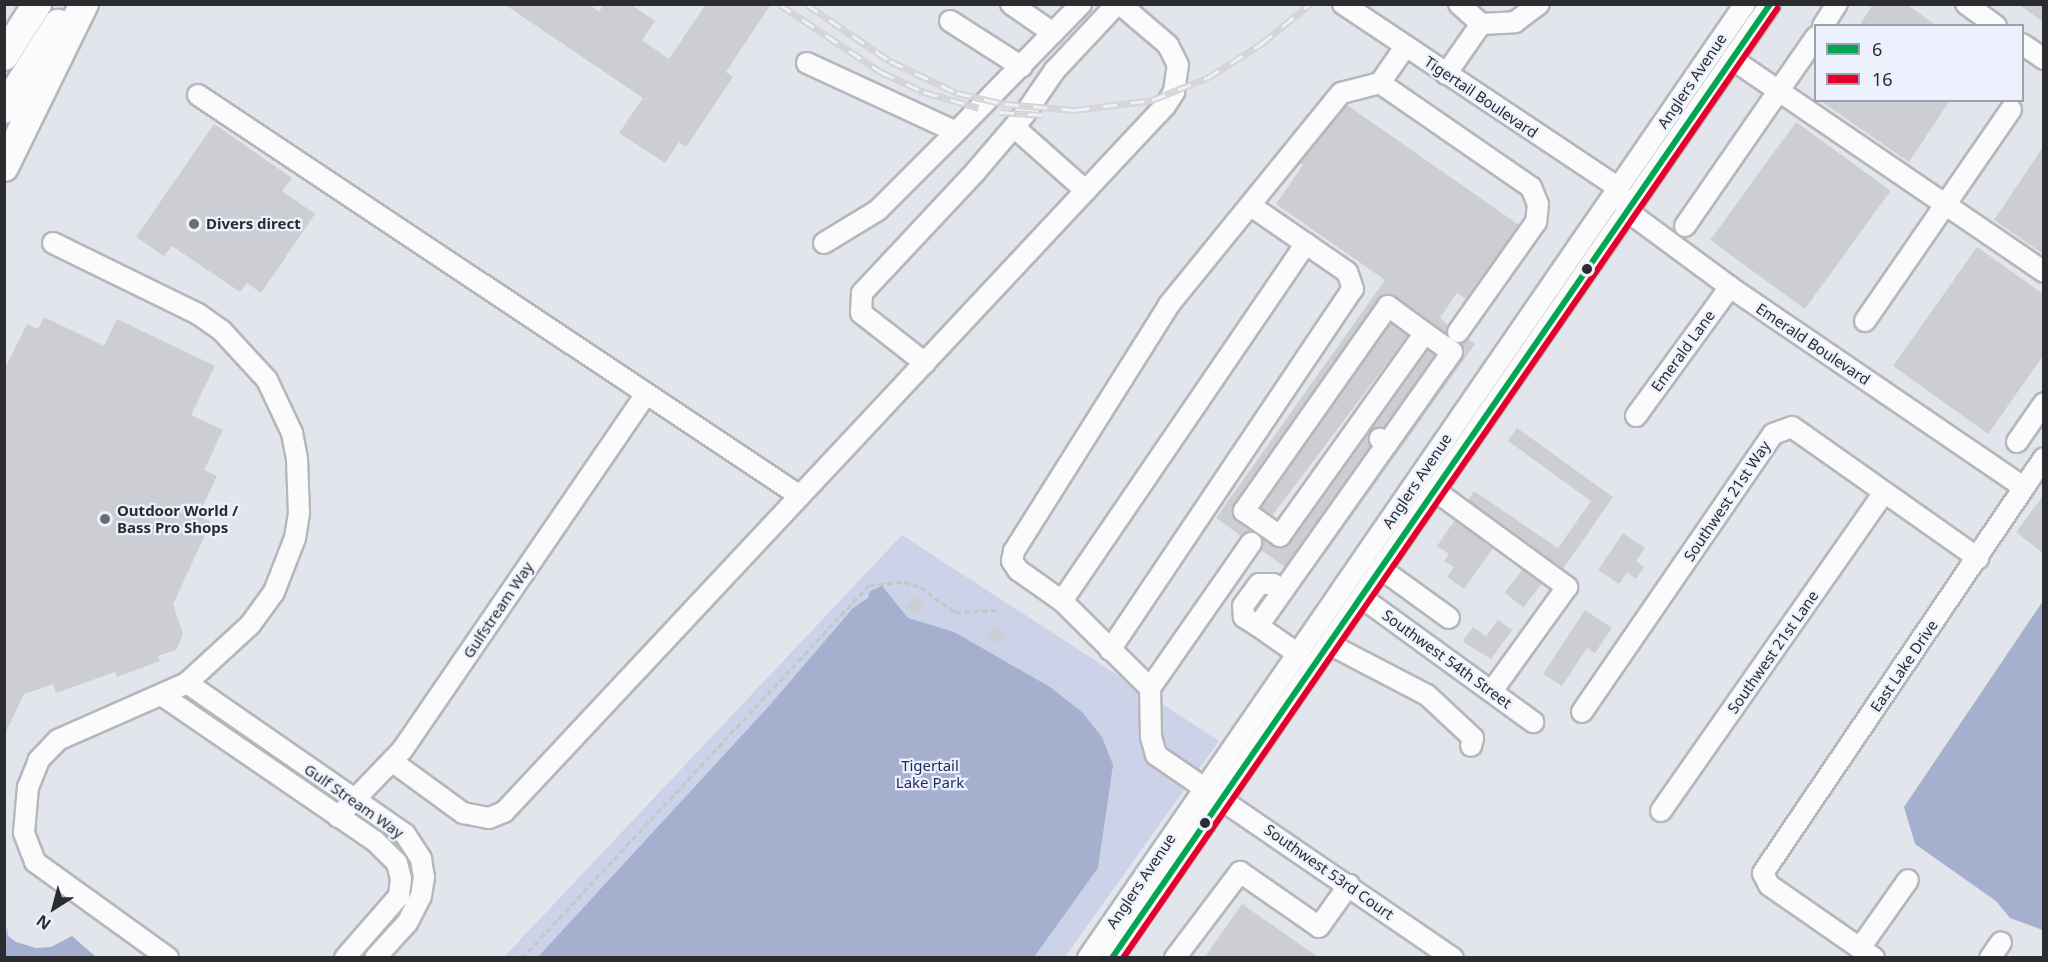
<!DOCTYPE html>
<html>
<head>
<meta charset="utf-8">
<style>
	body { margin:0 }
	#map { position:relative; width:2048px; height:962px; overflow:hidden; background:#e3e5ec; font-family:"Noto Sans",sans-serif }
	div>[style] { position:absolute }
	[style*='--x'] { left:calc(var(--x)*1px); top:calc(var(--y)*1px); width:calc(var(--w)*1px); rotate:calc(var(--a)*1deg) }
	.green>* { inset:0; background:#ccd2e7 }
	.water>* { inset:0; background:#a5afce }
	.building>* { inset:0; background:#ccced3; transform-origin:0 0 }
	.path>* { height:3px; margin-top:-1.5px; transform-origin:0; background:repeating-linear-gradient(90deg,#c5c6c8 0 6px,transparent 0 9px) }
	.roads { filter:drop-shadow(2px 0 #b5b7bc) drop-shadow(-2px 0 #b5b7bc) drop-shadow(0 2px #b5b7bc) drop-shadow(0 -2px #b5b7bc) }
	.minor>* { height:20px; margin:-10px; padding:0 10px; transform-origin:10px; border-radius:10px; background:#fbfbfc }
	.highway>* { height:28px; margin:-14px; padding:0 14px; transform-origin:14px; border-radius:14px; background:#fbfbfc }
	.rail>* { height:7px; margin-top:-3.5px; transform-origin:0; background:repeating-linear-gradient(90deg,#edf1fd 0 14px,#d5d5d7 0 28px); box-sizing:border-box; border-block:2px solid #d5d5d7 }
	.bus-1>* { height:6px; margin:-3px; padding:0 3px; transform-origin:3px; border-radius:3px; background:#00a651 }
	.bus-2>* { height:6px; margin:-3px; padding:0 3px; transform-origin:3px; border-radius:3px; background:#e4002b }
	.dots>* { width:16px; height:16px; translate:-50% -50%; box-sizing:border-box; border:3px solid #edf1fd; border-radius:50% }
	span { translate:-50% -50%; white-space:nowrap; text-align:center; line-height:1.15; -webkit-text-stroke:4.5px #edf1fd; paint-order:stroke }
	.street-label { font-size:15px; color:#2b2c31 }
	.poi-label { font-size:15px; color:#2b2c31; font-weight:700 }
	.left { translate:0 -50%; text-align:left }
	.park-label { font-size:15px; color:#1d285b }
	.frame { position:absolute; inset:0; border:6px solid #2b2c31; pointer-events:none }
	.legend { position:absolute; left:1814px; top:24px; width:210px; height:78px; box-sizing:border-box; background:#edf1fd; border:2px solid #9fa2ab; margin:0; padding:8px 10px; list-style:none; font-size:18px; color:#2b2c31 }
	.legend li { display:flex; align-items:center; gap:12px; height:30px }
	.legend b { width:30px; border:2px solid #9fa2ab }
	.north { position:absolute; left:24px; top:878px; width:60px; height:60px; -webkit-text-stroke:4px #edf1fd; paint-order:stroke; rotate:216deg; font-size:16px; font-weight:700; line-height:24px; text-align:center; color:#2b2c31 }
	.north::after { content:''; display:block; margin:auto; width:21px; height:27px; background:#2b2c31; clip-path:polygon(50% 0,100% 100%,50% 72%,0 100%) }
</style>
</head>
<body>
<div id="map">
	<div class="green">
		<i style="clip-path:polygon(902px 535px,1219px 741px,1065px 957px,503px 958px)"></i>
	</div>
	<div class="water">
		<i style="clip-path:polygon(882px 586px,908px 618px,954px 632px,1050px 687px,1082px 712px,1102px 737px,1113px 765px,1098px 868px,1034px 957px,538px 957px,769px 706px,853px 608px,868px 598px,870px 591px)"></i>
		<i style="clip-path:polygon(2043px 601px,2043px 930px,2010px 918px,1996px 901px,1915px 844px,1904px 807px)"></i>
		<i style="clip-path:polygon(7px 925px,8px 936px,16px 942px,36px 948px,51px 947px,72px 936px,96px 957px,5px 957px)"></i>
	</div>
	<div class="building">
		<i style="clip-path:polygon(504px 4px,589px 4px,599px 12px,604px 4px,630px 4px,655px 21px,642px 40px,669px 59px,706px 4px,771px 4px,726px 72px,733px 77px,686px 147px,679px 142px,665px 163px,619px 133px,643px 98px)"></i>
		<i style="clip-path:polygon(1873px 4px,1906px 4px,1937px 26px,1859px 26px)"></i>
		<i style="clip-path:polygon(2018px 4px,2043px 4px,2043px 22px)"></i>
		<i style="clip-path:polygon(1819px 100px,1950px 100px,1909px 162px)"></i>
		<i style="clip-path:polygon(1347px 105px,1519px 225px,1466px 299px,1457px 293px,1440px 318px,1448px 325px,1446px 333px,1395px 296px,1384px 295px,1378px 299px,1234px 504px,1233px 517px,1252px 531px,1241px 536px,1216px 518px,1385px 280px,1276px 204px,1303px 165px,1300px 163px)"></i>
		<i style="left:1796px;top:122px;width:117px;height:146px;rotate:36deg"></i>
		<i style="clip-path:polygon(214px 124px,292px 178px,282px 191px,315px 214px,261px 293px,247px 283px,240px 292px,172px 246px,164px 256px,136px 237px)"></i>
		<i style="clip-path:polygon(2043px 147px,2043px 254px,1994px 220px)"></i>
		<i style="clip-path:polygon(1977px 247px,2043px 294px,2043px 356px,1988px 434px,1893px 366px)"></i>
		<i style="clip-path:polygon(44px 317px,104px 346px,117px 319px,215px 366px,191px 415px,223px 430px,204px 470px,217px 476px,198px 516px,211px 522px,173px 604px,183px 634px,176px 650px,158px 656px,160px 661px,117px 677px,115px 672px,56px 693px,53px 684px,24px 694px,4px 736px,4px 370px,27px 324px,38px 329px)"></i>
		<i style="left:1391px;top:323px;width:21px;height:226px;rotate:37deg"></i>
		<i style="clip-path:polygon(1468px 339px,1475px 344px,1306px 581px,1462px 359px,1460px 343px)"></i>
		<i style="clip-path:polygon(1428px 350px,1435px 355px,1384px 428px,1370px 433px,1371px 446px,1285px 567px,1261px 550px,1262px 538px,1278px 548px,1290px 543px)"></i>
		<i style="clip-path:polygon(1517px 428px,1613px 497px,1563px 569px,1468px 500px,1474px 491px,1558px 548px,1591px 501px,1508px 441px)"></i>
		<i style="clip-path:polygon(2043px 496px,2043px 553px,2016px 532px)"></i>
		<i style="clip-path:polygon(1455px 520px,1493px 548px,1464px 589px,1447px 577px,1454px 567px,1444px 561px,1449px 554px,1437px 546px)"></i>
		<i style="clip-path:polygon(1623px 533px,1645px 548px,1636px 561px,1644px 567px,1636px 579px,1627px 572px,1619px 584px,1598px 570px)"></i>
		<i style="left:1523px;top:569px;width:24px;height:30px;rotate:38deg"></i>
		<i style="left:913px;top:597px;width:14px;height:14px;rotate:34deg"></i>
		<i style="clip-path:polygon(1585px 610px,1612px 628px,1595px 653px,1587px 648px,1562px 686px,1543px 674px)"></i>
		<i style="clip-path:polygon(1498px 620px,1512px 630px,1491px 659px,1465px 643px,1463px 640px,1473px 627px,1486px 636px)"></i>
		<i style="left:994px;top:625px;width:14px;height:14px;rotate:34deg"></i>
		<i style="clip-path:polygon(1242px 904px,1318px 957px,1205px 957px)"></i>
	</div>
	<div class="path">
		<i style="--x:522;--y:958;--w:509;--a:-47.07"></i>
		<i style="--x:869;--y:585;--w:35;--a:-5"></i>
		<i style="--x:904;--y:582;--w:17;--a:17"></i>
		<i style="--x:920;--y:587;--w:43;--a:35.5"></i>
		<i style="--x:955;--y:612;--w:41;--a:-2.8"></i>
	</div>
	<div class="roads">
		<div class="minor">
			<i style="--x:1011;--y:4;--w:51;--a:34.6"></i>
			<i style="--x:1343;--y:4;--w:332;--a:33.7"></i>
			<i style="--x:1459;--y:4;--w:30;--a:42"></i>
			<i style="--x:1966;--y:4;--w:37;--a:36"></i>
			<i style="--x:950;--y:21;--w:85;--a:32.6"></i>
			<i style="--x:1823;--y:26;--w:26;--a:-58"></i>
			<i style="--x:2022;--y:44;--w:27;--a:34"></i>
			<i style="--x:1405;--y:47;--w:44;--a:124.8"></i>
			<i style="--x:1380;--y:83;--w:40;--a:165.6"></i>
			<i style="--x:1341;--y:93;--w:273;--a:129.1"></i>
			<i style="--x:1169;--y:305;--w:291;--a:122.2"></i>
			<i style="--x:1014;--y:551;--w:10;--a:101"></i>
			<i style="--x:1012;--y:561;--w:11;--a:56"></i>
			<i style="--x:1018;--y:570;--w:54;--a:35.2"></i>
			<i style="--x:1062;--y:601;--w:124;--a:44.7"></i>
			<i style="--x:1150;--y:688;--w:49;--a:88.8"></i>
			<i style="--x:1151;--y:737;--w:19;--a:74"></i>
			<i style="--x:1156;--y:755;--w:360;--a:34.4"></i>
			<i style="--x:1732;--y:59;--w:378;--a:34.3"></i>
			<i style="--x:807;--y:63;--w:164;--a:24.8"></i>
			<i style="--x:956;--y:132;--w:179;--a:-45.7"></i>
			<i style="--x:1446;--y:74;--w:61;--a:-55"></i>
			<i style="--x:1481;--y:24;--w:34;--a:-3"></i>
			<i style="--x:1515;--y:22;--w:30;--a:-37"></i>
			<i style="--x:1380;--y:83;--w:183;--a:34.6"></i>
			<i style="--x:1531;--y:187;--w:18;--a:68"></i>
			<i style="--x:1538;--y:204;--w:18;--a:96"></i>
			<i style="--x:1536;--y:222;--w:135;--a:125.3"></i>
			<i style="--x:198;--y:95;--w:723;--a:33.67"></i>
			<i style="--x:1014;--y:127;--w:96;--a:41.6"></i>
			<i style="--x:1623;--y:199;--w:13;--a:72"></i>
			<i style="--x:1627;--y:211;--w:128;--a:36.4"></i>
			<i style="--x:1730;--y:287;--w:355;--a:34.3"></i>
			<i style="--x:1685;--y:226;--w:230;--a:-55.3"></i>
			<i style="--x:53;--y:243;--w:161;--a:26.1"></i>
			<i style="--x:198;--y:314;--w:29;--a:35"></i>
			<i style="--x:222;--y:331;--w:67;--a:47.4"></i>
			<i style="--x:267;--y:380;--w:59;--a:64.7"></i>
			<i style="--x:292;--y:433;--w:26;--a:79"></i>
			<i style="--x:297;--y:459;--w:54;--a:87.9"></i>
			<i style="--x:299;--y:513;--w:25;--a:99"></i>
			<i style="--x:295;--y:538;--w:58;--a:111.3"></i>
			<i style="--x:274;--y:592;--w:41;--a:126"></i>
			<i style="--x:250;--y:625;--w:86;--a:137.4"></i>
			<i style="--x:187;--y:683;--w:141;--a:156.2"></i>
			<i style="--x:58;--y:740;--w:28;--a:134"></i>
			<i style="--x:39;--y:760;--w:29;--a:112"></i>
			<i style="--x:28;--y:787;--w:46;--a:95"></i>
			<i style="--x:24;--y:833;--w:31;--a:69"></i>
			<i style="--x:35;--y:862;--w:164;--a:35.8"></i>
			<i style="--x:824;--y:243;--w:63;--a:-31.4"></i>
			<i style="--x:878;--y:210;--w:110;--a:-45"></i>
			<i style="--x:1865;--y:321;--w:257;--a:-55.4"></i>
			<i style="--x:925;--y:363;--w:81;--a:-142"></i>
			<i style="--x:861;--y:313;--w:20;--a:-87"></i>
			<i style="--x:862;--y:293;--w:167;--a:-46.9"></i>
			<i style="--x:976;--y:171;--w:74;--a:-49.4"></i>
			<i style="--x:1024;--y:115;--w:55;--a:-55.4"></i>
			<i style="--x:1055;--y:70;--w:91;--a:-46.8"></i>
			<i style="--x:1636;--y:416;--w:160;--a:-53.9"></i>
			<i style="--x:2017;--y:442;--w:47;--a:-55.3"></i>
			<i style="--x:1387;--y:444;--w:113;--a:-54.8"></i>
			<i style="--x:1452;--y:352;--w:33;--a:-145"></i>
			<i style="--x:1425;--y:333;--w:46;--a:-143.9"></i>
			<i style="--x:1388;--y:306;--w:251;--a:125.1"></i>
			<i style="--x:1244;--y:511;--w:44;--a:34.8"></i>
			<i style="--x:1280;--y:536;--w:249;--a:-54.5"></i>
			<i style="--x:1434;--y:490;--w:165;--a:36.1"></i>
			<i style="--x:1567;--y:587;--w:128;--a:125.8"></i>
			<i style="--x:1380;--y:568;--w:85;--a:35.9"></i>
			<i style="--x:1361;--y:597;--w:213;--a:36"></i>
			<i style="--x:1062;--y:601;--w:433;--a:-55.7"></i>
			<i style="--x:1258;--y:626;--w:17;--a:-147"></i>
			<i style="--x:1244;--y:617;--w:11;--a:-95"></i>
			<i style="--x:1243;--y:606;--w:27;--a:-54"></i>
			<i style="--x:1259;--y:584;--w:14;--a:0"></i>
			<i style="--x:1273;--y:584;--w:12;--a:35"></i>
			<i style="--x:1329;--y:644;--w:110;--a:27.5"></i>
			<i style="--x:1427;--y:695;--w:63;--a:43.1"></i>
			<i style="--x:1473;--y:738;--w:8;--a:104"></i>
			<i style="--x:1110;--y:650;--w:435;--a:-56.1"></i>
			<i style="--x:1353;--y:289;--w:18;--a:-109"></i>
			<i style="--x:1347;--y:272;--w:116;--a:-145.5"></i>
			<i style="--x:1298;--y:654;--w:49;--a:-145"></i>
			<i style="--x:1258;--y:626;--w:223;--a:-54.7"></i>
			<i style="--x:1387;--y:444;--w:9;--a:-144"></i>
			<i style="--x:187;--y:683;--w:265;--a:34.7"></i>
			<i style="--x:405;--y:834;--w:30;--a:57"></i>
			<i style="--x:421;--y:859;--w:18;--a:81"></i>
			<i style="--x:424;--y:877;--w:19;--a:99"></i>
			<i style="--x:421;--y:896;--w:30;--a:117"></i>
			<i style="--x:407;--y:923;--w:47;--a:132.4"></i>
			<i style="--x:1150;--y:688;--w:177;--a:-55.1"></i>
			<i style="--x:163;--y:696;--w:257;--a:34.4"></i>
			<i style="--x:375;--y:841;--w:31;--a:45"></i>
			<i style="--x:397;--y:863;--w:16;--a:76"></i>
			<i style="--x:401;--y:879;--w:17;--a:97"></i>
			<i style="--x:399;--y:896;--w:82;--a:131.1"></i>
			<i style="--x:1582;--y:712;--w:337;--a:-55.5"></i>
			<i style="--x:1773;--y:434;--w:20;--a:-20"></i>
			<i style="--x:1792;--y:427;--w:228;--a:35.2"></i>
			<i style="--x:393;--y:762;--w:87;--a:36.1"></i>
			<i style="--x:463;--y:813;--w:26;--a:11"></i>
			<i style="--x:489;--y:818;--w:16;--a:-22"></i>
			<i style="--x:504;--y:812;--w:967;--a:-46.89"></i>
			<i style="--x:1165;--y:106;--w:17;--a:-57"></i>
			<i style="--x:1174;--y:92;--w:27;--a:-82"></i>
			<i style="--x:1178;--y:65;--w:22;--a:-117"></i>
			<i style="--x:1168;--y:45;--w:63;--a:-139.5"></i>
			<i style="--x:1661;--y:811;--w:388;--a:-55"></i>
			<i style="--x:338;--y:817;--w:94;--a:-46.3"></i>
			<i style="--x:403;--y:749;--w:430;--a:-55.6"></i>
			<i style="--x:1860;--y:948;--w:83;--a:-54.8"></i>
			<i style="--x:1088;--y:958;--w:1158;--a:-55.45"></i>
			<i style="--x:1112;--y:958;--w:1159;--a:-55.4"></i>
			<i style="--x:1175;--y:958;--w:108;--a:-52.9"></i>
			<i style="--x:1240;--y:872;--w:96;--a:34.8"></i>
			<i style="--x:1319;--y:927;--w:52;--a:-54.5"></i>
			<i style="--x:1874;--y:958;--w:128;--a:-145.2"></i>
			<i style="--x:1769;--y:885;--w:13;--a:-117"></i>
			<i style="--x:1763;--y:873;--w:501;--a:-55.9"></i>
			<i style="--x:1990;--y:958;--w:19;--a:-55"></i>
		</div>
		<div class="highway">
			<i style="--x:4;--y:56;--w:62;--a:-57.6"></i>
			<i style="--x:4;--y:109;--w:101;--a:-57.6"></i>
			<i style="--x:4;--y:167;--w:182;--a:-63.9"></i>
		</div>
	</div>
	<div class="rail">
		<i style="--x:779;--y:4;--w:123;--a:33.7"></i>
		<i style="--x:881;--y:72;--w:47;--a:24.9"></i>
		<i style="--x:924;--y:92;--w:57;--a:16.2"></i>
		<i style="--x:806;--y:4;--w:102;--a:34.2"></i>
		<i style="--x:890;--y:61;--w:74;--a:25.5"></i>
		<i style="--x:957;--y:93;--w:49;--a:12.9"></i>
		<i style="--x:1005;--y:104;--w:70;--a:4.9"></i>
		<i style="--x:1075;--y:110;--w:78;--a:-7.4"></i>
		<i style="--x:1152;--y:100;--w:59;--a:-21.8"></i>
		<i style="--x:1207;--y:78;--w:64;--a:-32.2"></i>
		<i style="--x:1261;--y:44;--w:63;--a:-39.2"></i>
		<i style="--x:1000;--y:112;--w:42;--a:4.1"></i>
	</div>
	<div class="bus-1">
		<i style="--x:1112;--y:958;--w:1159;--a:-55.4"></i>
	</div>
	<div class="bus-2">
		<i style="--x:1123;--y:958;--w:1153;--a:-55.43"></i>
	</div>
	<div class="dots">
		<i style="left:194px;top:224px;background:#6b6d72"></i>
		<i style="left:1587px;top:269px;background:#2b2c31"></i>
		<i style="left:105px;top:519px;background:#6b6d72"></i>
		<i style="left:1205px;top:823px;background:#2b2c31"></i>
	</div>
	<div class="street-label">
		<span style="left:1692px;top:81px;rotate:-56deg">Anglers Avenue</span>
		<span style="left:1481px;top:97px;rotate:34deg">Tigertail Boulevard</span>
		<span style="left:1813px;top:344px;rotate:34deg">Emerald Boulevard</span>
		<span style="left:1683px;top:351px;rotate:-54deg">Emerald Lane</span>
		<span style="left:1417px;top:481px;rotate:-56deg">Anglers Avenue</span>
		<span style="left:1727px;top:501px;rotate:-56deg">Southwest 21st Way</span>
		<span style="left:498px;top:610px;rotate:-56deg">Gulfstream Way</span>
		<span style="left:1773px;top:652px;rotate:-55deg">Southwest 21st Lane</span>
		<span style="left:1447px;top:659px;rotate:36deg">Southwest 54th Street</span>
		<span style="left:1904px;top:666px;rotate:-56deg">East Lake Drive</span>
		<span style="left:354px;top:801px;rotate:35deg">Gulf Stream Way</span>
		<span style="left:1329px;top:872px;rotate:35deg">Southwest 53rd Court</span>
		<span style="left:1141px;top:881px;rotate:-56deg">Anglers Avenue</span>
	</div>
	<div class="poi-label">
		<span class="left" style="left:206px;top:224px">Divers direct</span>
		<span class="left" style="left:117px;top:519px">Outdoor World /<br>Bass Pro Shops</span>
	</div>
	<div class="park-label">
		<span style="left:930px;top:774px">Tigertail<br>Lake Park</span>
	</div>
	<div class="frame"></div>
	<ul class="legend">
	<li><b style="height:8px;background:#00a651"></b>6</li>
	<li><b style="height:8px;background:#e4002b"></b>16</li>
	</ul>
	<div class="north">N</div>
</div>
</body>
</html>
